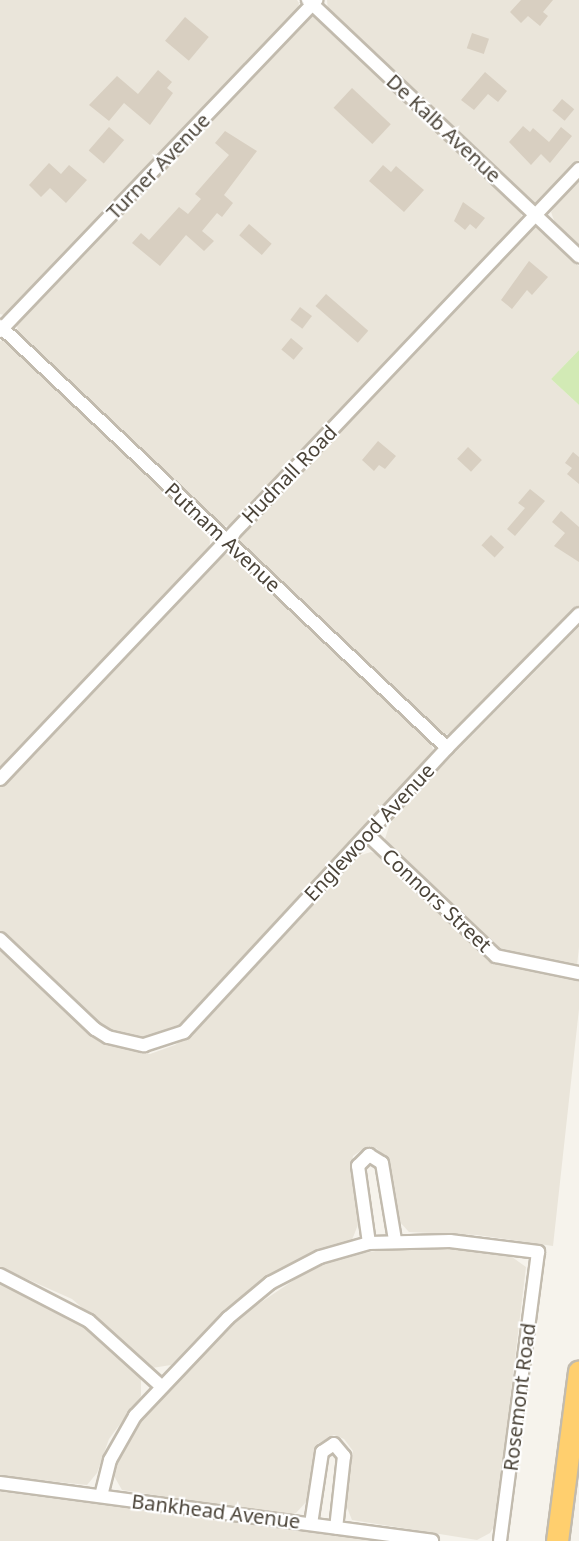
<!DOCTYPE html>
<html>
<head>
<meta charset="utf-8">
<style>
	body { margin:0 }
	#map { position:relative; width:579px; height:1541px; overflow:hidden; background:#f6f3ec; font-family:"Noto Sans",sans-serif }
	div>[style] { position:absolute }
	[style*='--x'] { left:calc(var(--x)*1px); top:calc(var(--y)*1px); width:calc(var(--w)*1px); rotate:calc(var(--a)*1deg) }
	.residential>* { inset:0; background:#eae5da }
	.green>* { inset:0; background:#d2eab5 }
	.building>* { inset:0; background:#d8cfc1; transform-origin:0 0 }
	.roads { filter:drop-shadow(2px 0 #c2bbae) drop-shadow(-2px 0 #c2bbae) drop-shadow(0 2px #c2bbae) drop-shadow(0 -2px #c2bbae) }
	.street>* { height:12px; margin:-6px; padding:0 6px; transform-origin:6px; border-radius:6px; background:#fff }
	.highway>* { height:21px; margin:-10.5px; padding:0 10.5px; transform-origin:10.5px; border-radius:10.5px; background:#ffcf6e }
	span { translate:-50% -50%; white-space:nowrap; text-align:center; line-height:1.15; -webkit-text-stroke:4.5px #fff; paint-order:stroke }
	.street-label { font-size:20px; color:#4b4439 }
</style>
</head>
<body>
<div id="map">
	<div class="residential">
		<i style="clip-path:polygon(0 0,297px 0,299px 3px,298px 10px,4px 315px,0 314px)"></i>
		<i style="clip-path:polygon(327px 0,579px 0,579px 160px,538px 204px,530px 203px,328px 12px)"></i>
		<i style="clip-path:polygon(314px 15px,521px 209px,522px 221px,233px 525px,224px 526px,216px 524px,18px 334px,17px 325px,307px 18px)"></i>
		<i style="clip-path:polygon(579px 179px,579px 247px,555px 223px,551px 212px)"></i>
		<i style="clip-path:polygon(530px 226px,541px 228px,579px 266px,579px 350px,551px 379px,579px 405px,579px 606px,458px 730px,444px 735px,436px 733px,239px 541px,241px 532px)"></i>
		<i style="clip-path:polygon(5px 340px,209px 536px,210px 542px,209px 549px,0 771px,0 341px)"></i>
		<i style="clip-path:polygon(229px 554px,430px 739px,433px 750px,192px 1018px,157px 1038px,117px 1035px,96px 1024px,0 932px,0 787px,220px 555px)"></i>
		<i style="clip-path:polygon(579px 627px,579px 947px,577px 966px,510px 956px,495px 947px,384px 842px,392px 817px)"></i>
		<i style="clip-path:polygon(371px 852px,381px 855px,488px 957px,503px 965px,579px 978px,579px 1009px,553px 1246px,477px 1235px,409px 1232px,398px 1220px,389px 1161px,376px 1148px,363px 1149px,353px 1156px,351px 1166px,359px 1222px,352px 1240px,316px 1252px,266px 1277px,223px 1311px,171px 1365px,152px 1368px,72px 1299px,0 1267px,0 945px,91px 1033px,128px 1050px,150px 1054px,175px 1045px,189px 1035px,355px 857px)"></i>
		<i style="clip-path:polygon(398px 1247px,443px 1247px,512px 1257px,526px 1267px,495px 1525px,490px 1533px,477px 1540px,352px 1520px,346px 1505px,353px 1451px,344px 1439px,334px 1435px,317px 1444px,307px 1501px,296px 1513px,287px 1516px,122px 1490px,114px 1476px,115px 1468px,144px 1416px,242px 1315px,303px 1274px,342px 1257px)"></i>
		<i style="clip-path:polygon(0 1284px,65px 1313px,92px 1332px,141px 1379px,141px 1396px,109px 1439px,97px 1473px,87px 1485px,0 1476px)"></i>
		<i style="clip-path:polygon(0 1492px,4px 1492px,375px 1541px,0 1541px)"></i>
	</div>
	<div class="green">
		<i style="clip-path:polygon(579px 350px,579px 405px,551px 379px)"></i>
	</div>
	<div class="building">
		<i style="clip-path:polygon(521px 0,553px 0,543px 12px,548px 16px,540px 26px,528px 16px,521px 23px,510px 12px)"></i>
		<i style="left:185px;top:17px;width:31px;height:31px;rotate:40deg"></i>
		<i style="left:472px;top:33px;width:18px;height:16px;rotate:19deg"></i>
		<i style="clip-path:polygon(158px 70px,172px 82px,167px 88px,173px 93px,150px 125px,124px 103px,109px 121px,89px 105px,117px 76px,138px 94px)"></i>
		<i style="clip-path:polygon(485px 72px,507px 91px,498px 102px,488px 94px,474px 110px,461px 100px)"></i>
		<i style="left:352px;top:88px;width:53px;height:27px;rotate:43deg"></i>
		<i style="left:562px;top:99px;width:16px;height:15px;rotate:40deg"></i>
		<i style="clip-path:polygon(523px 126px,530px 132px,533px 128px,549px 142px,561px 127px,572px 136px,550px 163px,541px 154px,531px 165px,509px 142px)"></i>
		<i style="left:109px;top:127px;width:20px;height:31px;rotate:41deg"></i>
		<i style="clip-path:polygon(225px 131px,257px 151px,224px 195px,233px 203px,222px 217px,217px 213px,202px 231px,214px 241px,204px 251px,186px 235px,160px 266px,132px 243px,141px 233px,149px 240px,179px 207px,188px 214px,201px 199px,195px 194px,229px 155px,215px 143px)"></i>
		<i style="clip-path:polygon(49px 163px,61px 174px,69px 165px,87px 180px,66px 203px,50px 188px,41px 197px,29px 185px)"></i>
		<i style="clip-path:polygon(383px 165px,391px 172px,396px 166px,424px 190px,404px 212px,369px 181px)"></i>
		<i style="clip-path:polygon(463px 202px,485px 218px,476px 229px,470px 224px,465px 230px,454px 221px)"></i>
		<i style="left:249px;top:224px;width:30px;height:15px;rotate:41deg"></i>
		<i style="clip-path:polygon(529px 261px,548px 277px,532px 295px,527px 290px,512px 309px,501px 300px)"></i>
		<i style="left:326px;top:294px;width:56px;height:16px;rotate:41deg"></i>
		<i style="left:300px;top:307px;width:15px;height:16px;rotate:37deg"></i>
		<i style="left:291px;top:338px;width:16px;height:15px;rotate:40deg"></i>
		<i style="clip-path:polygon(378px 441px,396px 456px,385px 469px,379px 465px,374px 471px,362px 460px)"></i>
		<i style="left:468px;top:447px;width:19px;height:16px;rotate:43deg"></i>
		<i style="clip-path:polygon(573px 452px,579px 457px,579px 484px,567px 474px,572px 468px,565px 463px)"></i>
		<i style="clip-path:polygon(530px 489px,545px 501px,515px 536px,507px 529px,525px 508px,518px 503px)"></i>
		<i style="clip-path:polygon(561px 511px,579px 527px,579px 562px,554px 546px,565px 533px,552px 522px)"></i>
		<i style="left:491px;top:535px;width:18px;height:14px;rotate:43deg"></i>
	</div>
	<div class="roads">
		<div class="street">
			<i style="--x:308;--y:0;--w:373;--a:43.4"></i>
			<i style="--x:0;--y:326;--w:615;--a:43.35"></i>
			<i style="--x:0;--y:331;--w:458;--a:-46.3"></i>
			<i style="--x:0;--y:779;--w:841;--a:-46.49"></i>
			<i style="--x:368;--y:835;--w:176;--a:43.4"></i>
			<i style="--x:496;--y:956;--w:85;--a:11.6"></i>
			<i style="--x:0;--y:939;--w:131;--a:43.5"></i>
			<i style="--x:95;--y:1029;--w:15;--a:32"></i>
			<i style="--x:108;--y:1037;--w:37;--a:13"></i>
			<i style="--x:144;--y:1045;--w:42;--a:-18"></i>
			<i style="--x:184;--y:1032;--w:387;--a:-47.2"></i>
			<i style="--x:447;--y:748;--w:188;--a:-45.4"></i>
			<i style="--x:369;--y:1243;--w:78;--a:-98.1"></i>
			<i style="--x:358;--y:1166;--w:16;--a:-45"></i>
			<i style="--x:369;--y:1155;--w:15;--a:32"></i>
			<i style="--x:382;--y:1163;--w:78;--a:80.4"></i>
			<i style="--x:0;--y:1275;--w:100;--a:27.3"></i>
			<i style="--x:89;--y:1321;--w:97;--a:42.1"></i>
			<i style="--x:0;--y:1483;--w:436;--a:7.6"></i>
			<i style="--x:101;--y:1496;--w:37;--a:-76"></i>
			<i style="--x:110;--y:1460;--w:51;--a:-60.4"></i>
			<i style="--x:135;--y:1416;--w:135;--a:-46.5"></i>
			<i style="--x:228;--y:1318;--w:55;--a:-39.8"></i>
			<i style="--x:270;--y:1283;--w:56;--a:-27.5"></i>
			<i style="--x:320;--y:1257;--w:51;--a:-15.9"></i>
			<i style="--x:369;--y:1243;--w:81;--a:-1.4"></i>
			<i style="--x:450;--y:1241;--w:89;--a:7.1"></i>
			<i style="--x:538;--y:1252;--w:291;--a:97.5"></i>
			<i style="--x:311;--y:1524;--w:73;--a:-81.3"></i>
			<i style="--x:322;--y:1452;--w:14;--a:-34"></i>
			<i style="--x:334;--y:1444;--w:16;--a:50"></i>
			<i style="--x:344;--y:1456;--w:72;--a:96.3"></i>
		</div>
		<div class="highway">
			<i style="--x:557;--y:1541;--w:171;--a:-82.6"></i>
		</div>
	</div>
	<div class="street-label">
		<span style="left:444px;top:128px;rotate:43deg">De Kalb Avenue</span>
		<span style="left:158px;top:166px;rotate:-46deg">Turner Avenue</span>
		<span style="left:289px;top:474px;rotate:-46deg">Hudnall Road</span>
		<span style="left:223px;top:537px;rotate:43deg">Putnam Avenue</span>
		<span style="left:369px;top:832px;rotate:-47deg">Englewood Avenue</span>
		<span style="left:437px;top:900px;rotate:43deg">Connors Street</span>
		<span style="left:519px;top:1397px;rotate:-83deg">Rosemont Road</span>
		<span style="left:216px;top:1511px;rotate:7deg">Bankhead Avenue</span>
	</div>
</div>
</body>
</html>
